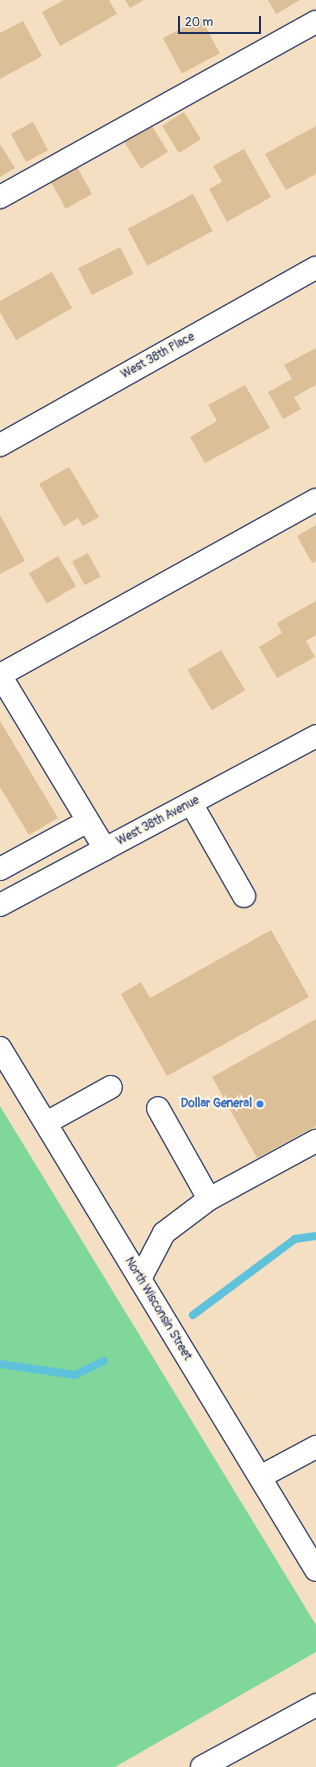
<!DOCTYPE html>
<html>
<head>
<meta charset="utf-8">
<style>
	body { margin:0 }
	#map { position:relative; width:316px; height:1767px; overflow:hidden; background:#f4dfc3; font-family:Pangolin,sans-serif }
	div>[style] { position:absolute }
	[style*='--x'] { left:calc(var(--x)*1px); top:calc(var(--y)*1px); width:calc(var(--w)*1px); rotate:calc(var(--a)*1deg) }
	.green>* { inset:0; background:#80d79b }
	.stream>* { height:8px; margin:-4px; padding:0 4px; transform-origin:4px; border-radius:4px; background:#5dc2da }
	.building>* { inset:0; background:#dcbf97; transform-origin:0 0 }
	.roads { filter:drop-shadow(1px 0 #3c496d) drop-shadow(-1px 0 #3c496d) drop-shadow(0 1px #3c496d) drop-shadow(0 -1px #3c496d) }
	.minor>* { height:22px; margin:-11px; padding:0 11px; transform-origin:11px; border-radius:11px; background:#fff }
	.major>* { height:22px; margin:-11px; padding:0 11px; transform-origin:11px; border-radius:11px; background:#fff }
	.dots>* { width:11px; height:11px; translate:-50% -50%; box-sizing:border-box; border:2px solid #fcf5e5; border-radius:50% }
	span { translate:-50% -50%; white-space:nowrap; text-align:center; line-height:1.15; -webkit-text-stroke:4px #fcf5e5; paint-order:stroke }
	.street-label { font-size:12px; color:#1b2f5e }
	.shop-label { font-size:12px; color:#366cbe; font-weight:700 }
	.right { translate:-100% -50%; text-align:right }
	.scale { position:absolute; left:178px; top:16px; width:83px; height:18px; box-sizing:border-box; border:2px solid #1b2f5e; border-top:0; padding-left:5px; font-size:12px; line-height:14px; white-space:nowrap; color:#1b2f5e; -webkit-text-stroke:3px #fcf5e5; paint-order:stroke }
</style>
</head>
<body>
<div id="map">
	<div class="green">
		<i style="clip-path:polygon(0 1106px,316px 1625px,316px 1652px,115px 1767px,0 1767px)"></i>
	</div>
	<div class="stream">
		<i style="--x:193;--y:1315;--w:127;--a:-36.7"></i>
		<i style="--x:295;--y:1239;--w:21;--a:-8"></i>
		<i style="--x:0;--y:1364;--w:76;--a:8.3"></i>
		<i style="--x:75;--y:1375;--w:32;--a:-26"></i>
	</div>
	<div class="building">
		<i style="clip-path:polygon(64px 0,109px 0,117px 14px,60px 46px,42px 12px)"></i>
		<i style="clip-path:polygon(125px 0,144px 0,130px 8px)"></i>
		<i style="clip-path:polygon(268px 0,300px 0,276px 14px)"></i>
		<i style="left:201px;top:18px;width:40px;height:43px;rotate:62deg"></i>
		<i style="clip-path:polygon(23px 21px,42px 56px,0 79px,0 33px)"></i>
		<i style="left:184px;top:112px;width:32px;height:26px;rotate:58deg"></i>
		<i style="left:33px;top:122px;width:32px;height:25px;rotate:62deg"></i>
		<i style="left:150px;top:123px;width:34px;height:32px;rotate:58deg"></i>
		<i style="clip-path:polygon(316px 126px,316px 174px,286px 190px,265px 154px)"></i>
		<i style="clip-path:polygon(0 144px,15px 168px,0 177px)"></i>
		<i style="clip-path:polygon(244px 149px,271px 197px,227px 222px,209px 189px,222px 182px,213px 166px)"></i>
		<i style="left:77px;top:167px;width:31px;height:30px;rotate:61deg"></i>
		<i style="left:193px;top:194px;width:42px;height:74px;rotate:62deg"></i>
		<i style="left:120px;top:247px;width:30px;height:47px;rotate:63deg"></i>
		<i style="clip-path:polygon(52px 272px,72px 308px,16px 340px,0 312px,0 301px)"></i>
		<i style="clip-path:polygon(316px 348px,316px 385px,294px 397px,301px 409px,283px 419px,268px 392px,292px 379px,284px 365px)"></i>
		<i style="clip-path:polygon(245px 385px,270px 428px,205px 463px,190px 437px,217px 421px,208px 405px)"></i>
		<i style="clip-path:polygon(69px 467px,99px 517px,83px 526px,78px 518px,64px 526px,39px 484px)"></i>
		<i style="clip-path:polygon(0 515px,25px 561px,0 574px)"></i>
		<i style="clip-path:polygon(316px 525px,316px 561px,312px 563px,297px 536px)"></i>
		<i style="left:88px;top:553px;width:27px;height:18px;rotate:62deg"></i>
		<i style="left:58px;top:556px;width:35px;height:34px;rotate:59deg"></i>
		<i style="clip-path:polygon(316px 601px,316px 635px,306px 641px,315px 657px,277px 678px,259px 647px,282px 633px,277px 623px)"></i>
		<i style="left:221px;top:650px;width:47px;height:39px;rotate:59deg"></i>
		<i style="clip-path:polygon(0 721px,58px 818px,29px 835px,0 787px)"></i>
		<i style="clip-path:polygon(271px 930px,309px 997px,167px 1076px,121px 994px,141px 982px,150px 998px)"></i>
		<i style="clip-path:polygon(316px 1019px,316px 1126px,257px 1158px,212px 1077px)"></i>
	</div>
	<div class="roads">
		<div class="minor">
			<i style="--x:0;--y:197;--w:361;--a:-29"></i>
			<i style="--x:0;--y:445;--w:362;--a:-29.3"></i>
			<i style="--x:191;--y:803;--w:107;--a:60.3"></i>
			<i style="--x:105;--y:849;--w:203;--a:-121.1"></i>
			<i style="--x:0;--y:675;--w:361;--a:-29"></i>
			<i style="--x:0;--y:869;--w:100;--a:-28.6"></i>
			<i style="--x:0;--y:905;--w:358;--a:-28.1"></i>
			<i style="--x:0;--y:1048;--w:610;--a:58.81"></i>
			<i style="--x:46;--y:1123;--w:74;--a:-29"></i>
			<i style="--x:209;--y:1199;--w:122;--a:-28.5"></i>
			<i style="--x:140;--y:1279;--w:52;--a:-62.4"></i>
			<i style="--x:164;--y:1233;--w:56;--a:-37.1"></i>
			<i style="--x:209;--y:1199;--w:104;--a:-119.3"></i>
			<i style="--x:260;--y:1477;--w:64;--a:-28.2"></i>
		</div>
		<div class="major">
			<i style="--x:202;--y:1767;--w:130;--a:-28.5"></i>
		</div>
	</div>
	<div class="dots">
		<i style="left:260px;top:1104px;background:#3f7fe0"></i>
	</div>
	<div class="street-label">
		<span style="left:158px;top:356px;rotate:-29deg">West 38th Place</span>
		<span style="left:158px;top:821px;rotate:-28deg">West 38th Avenue</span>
		<span style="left:158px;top:1309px;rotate:59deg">North Wisconsin Street</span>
	</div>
	<div class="shop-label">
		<span class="right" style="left:252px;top:1104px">Dollar General</span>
	</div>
	<div class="scale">20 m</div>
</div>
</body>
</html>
